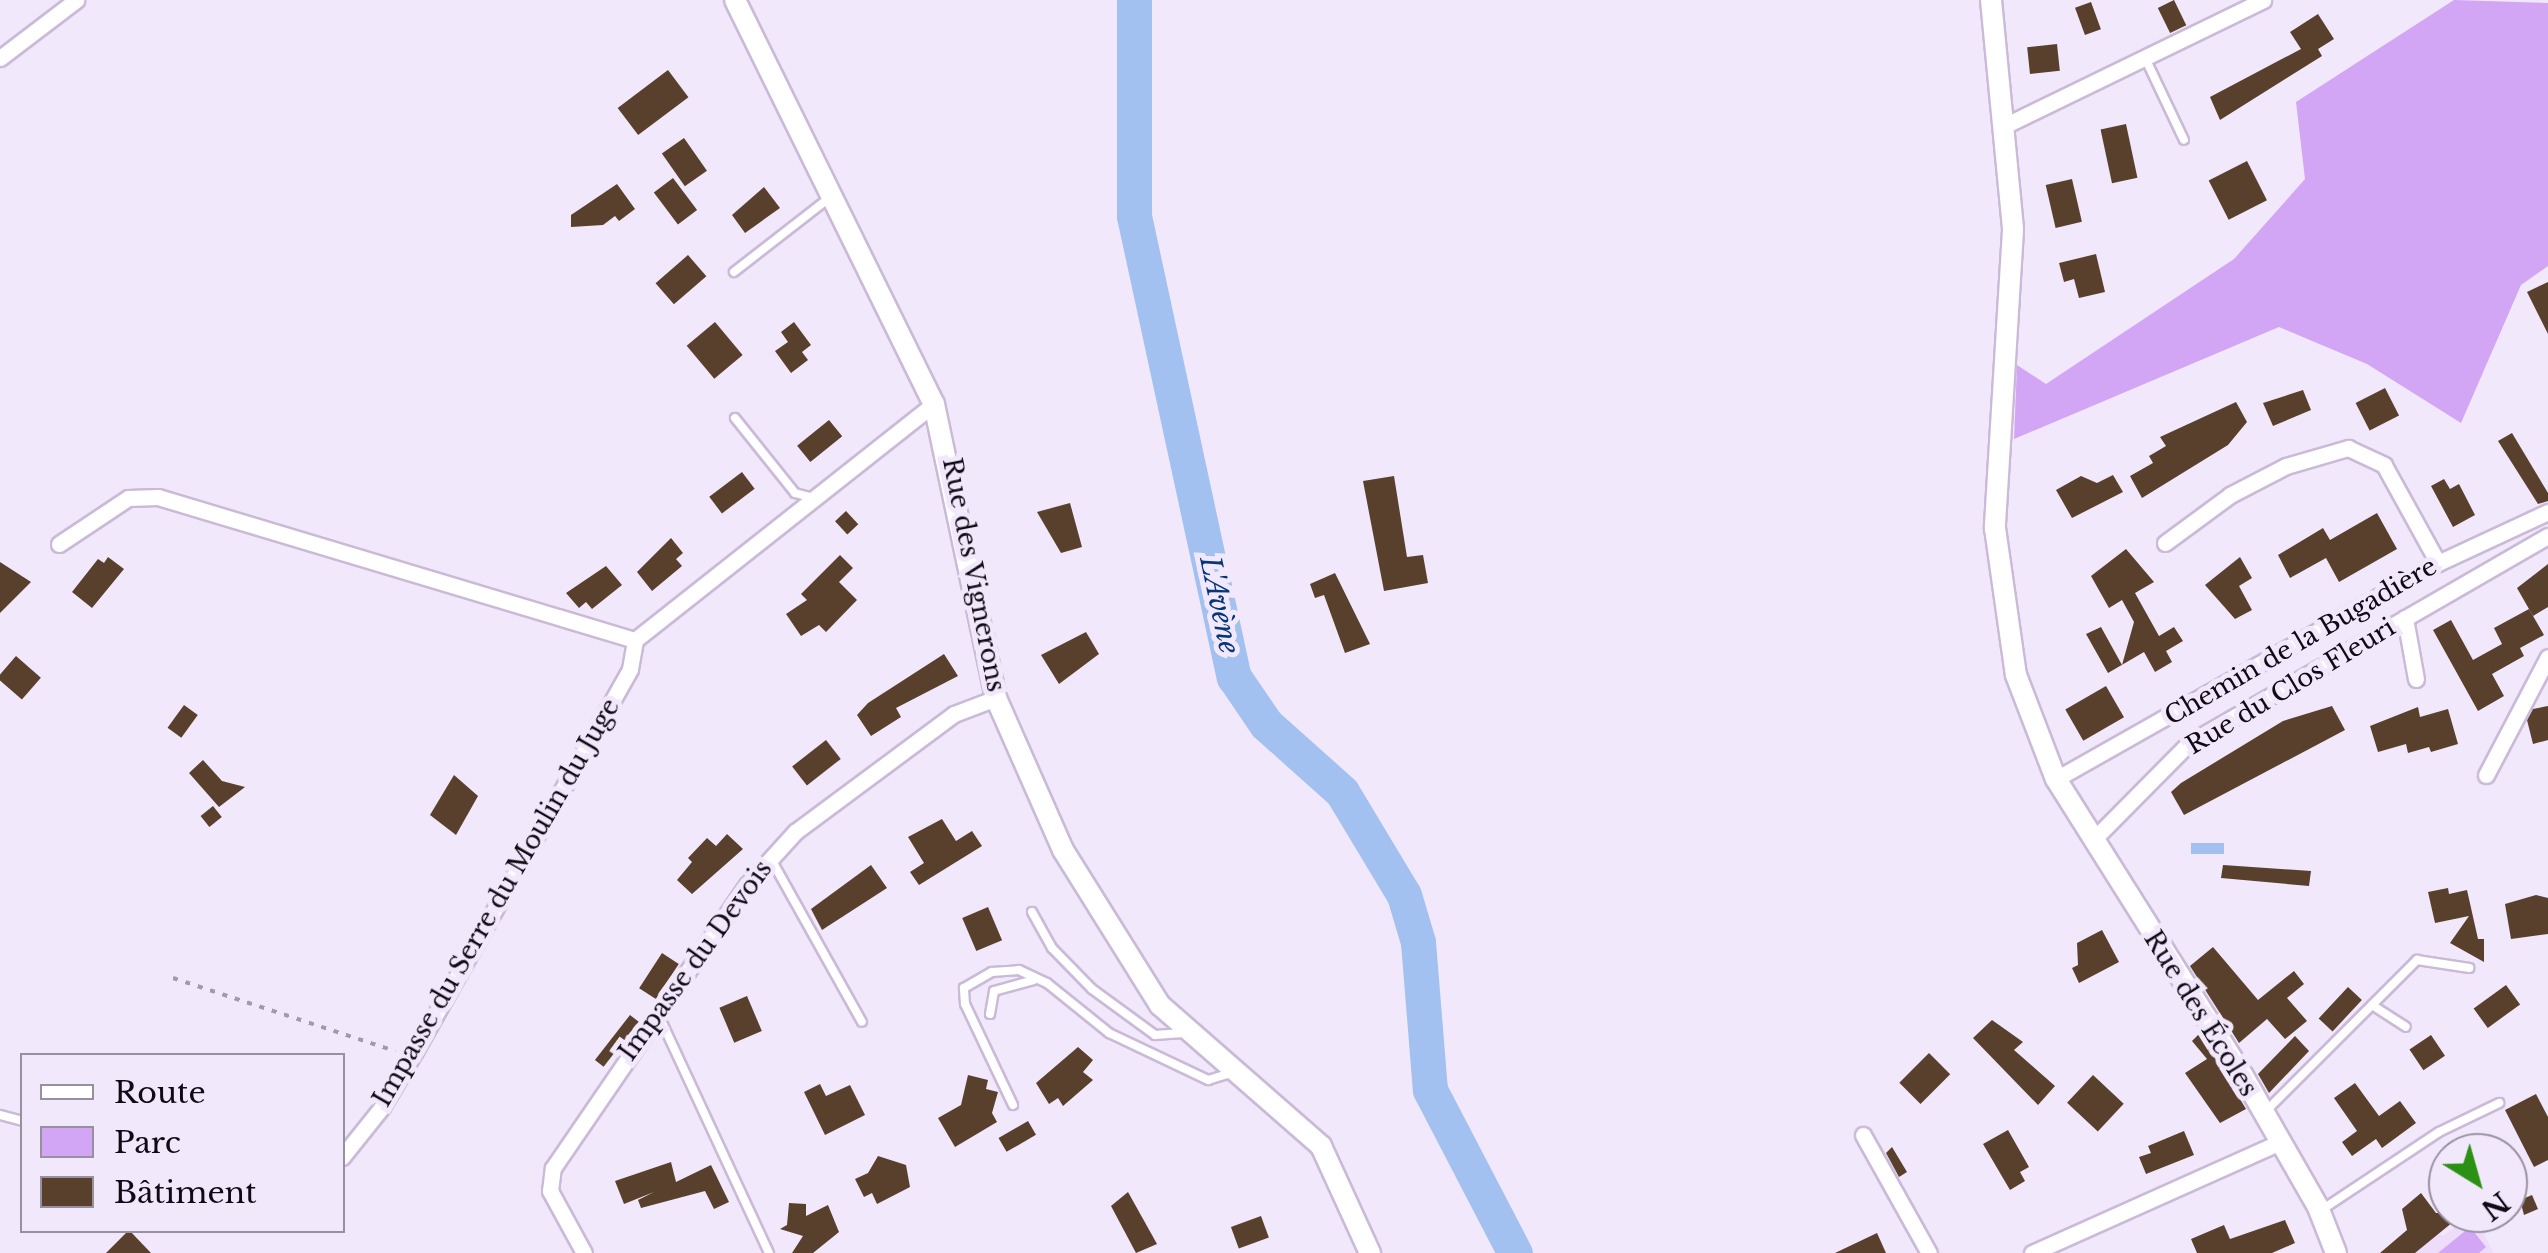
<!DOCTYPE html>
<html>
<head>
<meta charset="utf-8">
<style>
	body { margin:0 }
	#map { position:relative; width:2548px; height:1253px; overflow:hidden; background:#f2e8fb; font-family:"Libre Baskerville",serif }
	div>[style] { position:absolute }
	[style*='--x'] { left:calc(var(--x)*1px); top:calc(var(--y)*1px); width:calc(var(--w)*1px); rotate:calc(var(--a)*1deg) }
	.built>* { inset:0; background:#edddfb }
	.green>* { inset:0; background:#d2a6f4 }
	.water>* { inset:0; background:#a2c1f0; transform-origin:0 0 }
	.river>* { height:35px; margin:-17.5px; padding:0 17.5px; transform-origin:17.5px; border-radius:17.5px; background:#a2c1f0 }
	.building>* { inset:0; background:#59402d; transform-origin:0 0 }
	.path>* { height:4px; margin-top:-2px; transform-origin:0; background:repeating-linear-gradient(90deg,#a29aa9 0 5px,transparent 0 13px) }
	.roads { filter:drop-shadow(2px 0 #cabad8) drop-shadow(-2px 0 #cabad8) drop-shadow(0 2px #cabad8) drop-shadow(0 -2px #cabad8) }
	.service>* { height:8px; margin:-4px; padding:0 4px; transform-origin:4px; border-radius:4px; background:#fff }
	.minor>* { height:15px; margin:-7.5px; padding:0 7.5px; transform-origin:7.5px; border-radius:7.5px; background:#fff }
	.tertiary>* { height:20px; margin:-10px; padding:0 10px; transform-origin:10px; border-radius:10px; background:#fff }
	span { translate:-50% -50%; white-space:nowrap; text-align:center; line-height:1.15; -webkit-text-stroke:10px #f2e8fb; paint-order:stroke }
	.street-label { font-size:25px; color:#100a14 }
	.water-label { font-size:28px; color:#053679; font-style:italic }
	.legend { position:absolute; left:20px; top:1053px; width:325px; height:180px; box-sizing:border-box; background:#f2e8fb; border:2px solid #988f9f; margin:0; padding:12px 18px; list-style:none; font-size:30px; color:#100a14 }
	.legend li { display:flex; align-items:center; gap:20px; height:50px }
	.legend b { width:50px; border:2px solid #988f9f }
	.north { position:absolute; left:2428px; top:1133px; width:100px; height:100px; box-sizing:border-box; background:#f2e8fb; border:2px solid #988f9f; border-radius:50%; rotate:143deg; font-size:28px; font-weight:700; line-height:40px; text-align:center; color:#100a14 }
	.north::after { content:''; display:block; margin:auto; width:35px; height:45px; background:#2a9115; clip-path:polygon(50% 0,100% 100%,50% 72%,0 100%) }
</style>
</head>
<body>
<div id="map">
	<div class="built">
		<i style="clip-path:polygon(2472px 1213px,2494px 1253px,2415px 1253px,2439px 1233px,2443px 1236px)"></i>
	</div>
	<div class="green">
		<i style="clip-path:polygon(2454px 0,2548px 3px,2548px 266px,2521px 285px,2461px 423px,2367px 364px,2279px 327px,2014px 439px,2017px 365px,2046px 384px,2234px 259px,2305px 179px,2296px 102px)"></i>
		<i style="clip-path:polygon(2470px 1227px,2486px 1247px,2479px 1253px,2438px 1253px)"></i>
	</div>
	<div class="water">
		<i style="left:2224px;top:843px;width:11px;height:33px;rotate:90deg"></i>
	</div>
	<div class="river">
		<i style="--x:1134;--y:0;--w:216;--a:90"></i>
		<i style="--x:1134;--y:216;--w:472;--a:77.8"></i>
		<i style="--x:1234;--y:677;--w:57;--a:55.8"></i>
		<i style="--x:1266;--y:724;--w:102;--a:41.8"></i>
		<i style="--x:1342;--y:792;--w:120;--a:59"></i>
		<i style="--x:1404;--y:895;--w:49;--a:73.4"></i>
		<i style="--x:1418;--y:942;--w:148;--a:85.4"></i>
		<i style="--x:1430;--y:1090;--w:184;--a:62.5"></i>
	</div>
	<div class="building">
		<i style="left:2174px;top:0;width:28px;height:18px;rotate:64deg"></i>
		<i style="left:2091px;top:2px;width:29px;height:17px;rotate:70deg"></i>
		<i style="clip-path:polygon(2318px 14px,2334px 39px,2318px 49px,2322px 56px,2220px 120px,2210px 97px,2301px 49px,2290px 32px)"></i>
		<i style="left:2057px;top:44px;width:27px;height:30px;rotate:84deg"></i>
		<i style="left:668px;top:70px;width:34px;height:63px;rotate:53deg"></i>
		<i style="left:2126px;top:124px;width:55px;height:26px;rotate:78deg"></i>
		<i style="left:684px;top:138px;width:40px;height:27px;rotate:55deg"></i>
		<i style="left:2247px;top:161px;width:44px;height:43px;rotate:63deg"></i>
		<i style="left:673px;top:178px;width:40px;height:24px;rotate:53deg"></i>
		<i style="left:2072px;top:179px;width:44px;height:27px;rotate:77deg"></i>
		<i style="clip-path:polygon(617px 184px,635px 209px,619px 221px,615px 216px,603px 225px,571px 227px,571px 215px)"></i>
		<i style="clip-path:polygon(764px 187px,780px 208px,745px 233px,732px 215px)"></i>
		<i style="clip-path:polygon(2096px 254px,2105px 292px,2079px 298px,2074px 279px,2064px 282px,2059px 263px)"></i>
		<i style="left:688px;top:255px;width:28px;height:43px;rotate:49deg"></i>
		<i style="clip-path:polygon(2548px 282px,2548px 334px,2527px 292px)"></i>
		<i style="left:715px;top:322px;width:43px;height:37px;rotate:50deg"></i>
		<i style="clip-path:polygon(794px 322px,811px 345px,802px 352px,808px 360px,791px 373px,775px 351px,788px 342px,781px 332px)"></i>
		<i style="left:2385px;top:388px;width:31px;height:33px;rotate:63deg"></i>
		<i style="clip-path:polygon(2303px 390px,2311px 410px,2273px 426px,2263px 403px)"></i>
		<i style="clip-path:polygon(2236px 402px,2247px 422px,2228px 445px,2142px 498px,2130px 476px,2153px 463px,2149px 456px,2166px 446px,2160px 437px)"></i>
		<i style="left:829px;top:420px;width:21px;height:41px;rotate:51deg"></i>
		<i style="clip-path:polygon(2512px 433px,2548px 493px,2548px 501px,2538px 504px,2498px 441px)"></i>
		<i style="left:742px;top:472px;width:21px;height:41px;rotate:53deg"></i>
		<i style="clip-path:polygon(2113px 475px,2123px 492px,2072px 518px,2056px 490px,2081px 476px,2097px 483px)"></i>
		<i style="clip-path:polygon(1394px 476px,1407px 557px,1423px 555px,1428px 583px,1384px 591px,1363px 481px)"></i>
		<i style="clip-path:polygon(2444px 479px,2450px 489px,2459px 484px,2475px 515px,2453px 527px,2431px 486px)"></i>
		<i style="clip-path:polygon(1070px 503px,1082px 547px,1061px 553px,1037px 512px)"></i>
		<i style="left:846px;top:511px;width:18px;height:15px;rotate:47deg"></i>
		<i style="clip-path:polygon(2377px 513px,2397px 549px,2339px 582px,2326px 558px,2290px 578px,2278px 555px,2323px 528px,2330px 540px)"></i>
		<i style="clip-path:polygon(671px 538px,683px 553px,676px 559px,682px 566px,652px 591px,637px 572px)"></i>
		<i style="clip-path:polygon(2126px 549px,2154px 582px,2135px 593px,2159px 636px,2174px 627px,2183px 641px,2166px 651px,2172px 662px,2155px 672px,2144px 652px,2108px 673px,2086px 634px,2101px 627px,2122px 665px,2134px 622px,2122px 600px,2109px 608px,2091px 576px)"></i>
		<i style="clip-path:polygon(840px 555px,853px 568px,839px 582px,857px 600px,826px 632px,819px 625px,801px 636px,786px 614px,807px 600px,801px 594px)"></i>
		<i style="clip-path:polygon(108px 557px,124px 569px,92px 608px,72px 592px,98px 559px,104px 563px)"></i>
		<i style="clip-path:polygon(2240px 557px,2252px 578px,2239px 586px,2252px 610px,2235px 619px,2205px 585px)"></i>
		<i style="clip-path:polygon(0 562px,31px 582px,0 613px)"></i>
		<i style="clip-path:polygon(2548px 564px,2548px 607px,2533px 616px,2517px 588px)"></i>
		<i style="clip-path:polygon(606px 566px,622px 585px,592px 609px,586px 602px,579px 608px,566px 593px)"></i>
		<i style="clip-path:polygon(1335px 573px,1370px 644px,1345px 653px,1324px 595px,1315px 598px,1310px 584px)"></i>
		<i style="clip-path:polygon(2529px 609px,2544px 635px,2520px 648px,2524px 656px,2492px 674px,2504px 696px,2478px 711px,2433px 630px,2451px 620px,2473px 660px,2502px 644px,2494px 628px)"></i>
		<i style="clip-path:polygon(1086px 632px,1099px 654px,1059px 684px,1041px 655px)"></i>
		<i style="clip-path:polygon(944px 654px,958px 676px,896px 708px,901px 717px,871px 736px,857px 715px,868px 703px)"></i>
		<i style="left:16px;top:656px;width:33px;height:29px;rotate:41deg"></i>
		<i style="left:2106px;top:686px;width:36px;height:47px;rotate:60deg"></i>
		<i style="left:184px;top:705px;width:17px;height:28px;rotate:36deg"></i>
		<i style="clip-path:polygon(2332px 706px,2345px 730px,2184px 815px,2171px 792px,2181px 783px,2283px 721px)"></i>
		<i style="clip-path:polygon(2548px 706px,2548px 740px,2533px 744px,2527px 720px,2533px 709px)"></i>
		<i style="clip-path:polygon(2418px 707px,2420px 717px,2448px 709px,2458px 744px,2431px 752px,2429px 747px,2408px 753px,2406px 744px,2378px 752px,2370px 726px)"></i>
		<i style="left:826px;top:740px;width:24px;height:43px;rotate:52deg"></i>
		<i style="clip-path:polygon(203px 760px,222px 781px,245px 787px,219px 807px,189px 773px)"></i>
		<i style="clip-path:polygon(454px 775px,478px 796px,456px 835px,430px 815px)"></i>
		<i style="left:213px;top:806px;width:14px;height:16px;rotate:51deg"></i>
		<i style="clip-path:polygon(942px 819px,956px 841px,972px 831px,982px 846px,919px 885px,910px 872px,924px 863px,908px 837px)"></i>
		<i style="clip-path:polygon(727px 834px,743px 849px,692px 894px,677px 880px,692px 862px,688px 858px,707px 838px,716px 846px)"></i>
		<i style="clip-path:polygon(871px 865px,887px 888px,822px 930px,811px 909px)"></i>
		<i style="clip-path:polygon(2223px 865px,2311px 871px,2309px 886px,2221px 878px)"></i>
		<i style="clip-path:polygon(2448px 888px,2449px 894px,2467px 890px,2478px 939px,2484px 939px,2484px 962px,2450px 943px,2469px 916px,2435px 923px,2428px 892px)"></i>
		<i style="clip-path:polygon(2536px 895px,2548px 898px,2548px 934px,2511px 939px,2505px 904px)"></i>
		<i style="left:988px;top:907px;width:36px;height:28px;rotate:67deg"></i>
		<i style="clip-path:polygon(2102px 930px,2119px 962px,2079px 983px,2072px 968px,2078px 965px,2077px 943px)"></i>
		<i style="clip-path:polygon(2213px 947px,2258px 1000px,2294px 971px,2304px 984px,2287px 998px,2307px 1021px,2285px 1039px,2267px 1019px,2239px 1043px,2190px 966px)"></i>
		<i style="left:662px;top:953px;width:20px;height:42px;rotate:33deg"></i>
		<i style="left:2506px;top:985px;width:24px;height:40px;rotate:54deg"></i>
		<i style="left:2348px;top:987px;width:19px;height:43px;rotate:43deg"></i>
		<i style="left:747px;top:996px;width:38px;height:30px;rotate:67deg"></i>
		<i style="left:630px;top:1015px;width:11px;height:57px;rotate:38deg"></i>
		<i style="clip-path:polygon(1992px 1020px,2023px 1042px,2014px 1050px,2055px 1086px,2038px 1105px,1973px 1038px)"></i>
		<i style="clip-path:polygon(2200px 1033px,2246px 1109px,2220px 1123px,2185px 1073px,2207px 1059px,2192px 1041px)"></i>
		<i style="left:2431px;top:1035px;width:25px;height:26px;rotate:56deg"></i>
		<i style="clip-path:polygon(2295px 1036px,2309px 1051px,2269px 1093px,2258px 1074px)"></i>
		<i style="clip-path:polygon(1078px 1047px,1093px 1060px,1083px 1072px,1093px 1080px,1063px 1106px,1058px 1098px,1049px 1104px,1036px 1083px)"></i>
		<i style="left:1929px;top:1053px;width:30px;height:42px;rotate:45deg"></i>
		<i style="clip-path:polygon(968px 1075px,988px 1080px,986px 1089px,998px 1092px,992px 1113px,997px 1122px,955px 1147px,938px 1118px,961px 1105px)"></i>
		<i style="left:2093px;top:1075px;width:42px;height:38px;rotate:43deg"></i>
		<i style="clip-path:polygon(2355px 1083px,2379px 1116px,2400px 1101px,2416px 1123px,2382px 1148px,2376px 1139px,2352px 1156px,2342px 1142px,2357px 1131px,2334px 1098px)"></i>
		<i style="clip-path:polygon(820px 1084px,826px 1096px,850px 1085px,865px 1115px,825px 1135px,804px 1092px)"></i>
		<i style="clip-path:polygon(2536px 1094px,2548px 1117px,2548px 1160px,2534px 1167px,2505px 1110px)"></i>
		<i style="left:1028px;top:1121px;width:16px;height:34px;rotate:60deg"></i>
		<i style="clip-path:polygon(2008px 1130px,2029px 1167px,2020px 1172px,2025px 1181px,2010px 1190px,1983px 1144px)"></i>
		<i style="clip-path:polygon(2184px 1131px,2194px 1155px,2146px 1174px,2139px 1157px,2151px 1153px,2148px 1146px)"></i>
		<i style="clip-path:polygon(1892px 1147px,1907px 1172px,1899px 1177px,1886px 1153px)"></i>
		<i style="clip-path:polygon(878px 1156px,906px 1165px,910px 1187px,877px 1204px,872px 1193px,864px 1197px,855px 1179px,868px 1173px)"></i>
		<i style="clip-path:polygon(671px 1162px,676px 1182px,711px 1165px,729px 1202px,714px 1209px,705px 1191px,641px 1208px,638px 1200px,654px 1192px,624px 1204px,615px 1181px)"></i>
		<i style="clip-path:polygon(1128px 1192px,1157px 1244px,1136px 1253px,1111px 1206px)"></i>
		<i style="clip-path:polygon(2421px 1193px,2436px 1213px,2464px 1213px,2415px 1253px,2380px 1253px,2407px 1230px,2402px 1209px)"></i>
		<i style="clip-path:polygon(2532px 1195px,2538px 1209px,2524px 1215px,2520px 1200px)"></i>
		<i style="clip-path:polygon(789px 1203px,806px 1204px,806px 1216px,828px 1205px,839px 1232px,813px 1253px,792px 1253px,803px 1236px,780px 1229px,787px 1225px)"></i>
		<i style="left:1261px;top:1216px;width:23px;height:32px;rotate:70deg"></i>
		<i style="clip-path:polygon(2285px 1220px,2295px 1243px,2272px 1253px,2197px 1253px,2191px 1239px,2224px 1225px,2230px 1239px)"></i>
		<i style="clip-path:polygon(129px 1230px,151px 1253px,106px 1253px)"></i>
		<i style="clip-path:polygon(1877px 1233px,1886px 1253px,1835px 1253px)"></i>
	</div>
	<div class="path">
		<i style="--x:173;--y:978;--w:234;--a:18.2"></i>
	</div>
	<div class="roads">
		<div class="service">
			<i style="--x:2147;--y:62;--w:86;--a:64.6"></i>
			<i style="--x:734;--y:272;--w:120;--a:-37.9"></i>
			<i style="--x:735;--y:418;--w:96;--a:51.3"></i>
			<i style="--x:795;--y:493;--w:20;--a:15"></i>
			<i style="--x:772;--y:861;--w:184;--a:60.8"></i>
			<i style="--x:1032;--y:912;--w:41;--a:60.9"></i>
			<i style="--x:1052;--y:948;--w:57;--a:45.7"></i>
			<i style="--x:1092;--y:989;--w:78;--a:36.1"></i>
			<i style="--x:1155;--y:1035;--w:32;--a:-4"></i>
			<i style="--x:2372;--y:1005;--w:40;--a:32.9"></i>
			<i style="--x:990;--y:1014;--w:23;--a:-80"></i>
			<i style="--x:994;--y:991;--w:41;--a:-15.4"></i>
			<i style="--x:659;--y:1016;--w:261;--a:65.1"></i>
			<i style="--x:1013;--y:1105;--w:112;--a:-115.4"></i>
			<i style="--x:965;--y:1004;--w:16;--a:-94"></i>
			<i style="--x:964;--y:988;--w:32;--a:-30"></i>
			<i style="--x:992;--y:972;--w:27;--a:-4"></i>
			<i style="--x:1019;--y:970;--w:31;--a:25"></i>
			<i style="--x:1047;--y:983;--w:80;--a:38.9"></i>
			<i style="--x:1109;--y:1033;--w:110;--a:25.4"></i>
			<i style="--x:1208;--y:1080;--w:24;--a:-17"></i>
			<i style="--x:2266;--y:1111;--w:214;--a:-45"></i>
			<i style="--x:2417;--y:960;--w:53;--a:8.7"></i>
			<i style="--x:0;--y:1115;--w:23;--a:15"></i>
			<i style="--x:2323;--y:1209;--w:139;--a:-33.6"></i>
			<i style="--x:2439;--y:1132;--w:67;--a:-25.8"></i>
		</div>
		<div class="minor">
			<i style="--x:0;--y:58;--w:96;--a:-37.3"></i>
			<i style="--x:2006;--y:125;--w:286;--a:-25.9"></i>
			<i style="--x:2165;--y:543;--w:81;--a:-36.4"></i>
			<i style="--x:2230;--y:495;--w:63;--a:-27.4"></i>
			<i style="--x:2286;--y:466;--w:65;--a:-16.2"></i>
			<i style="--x:2348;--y:448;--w:40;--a:25"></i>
			<i style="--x:2384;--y:465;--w:112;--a:61.1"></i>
			<i style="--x:59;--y:544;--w:83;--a:-33.7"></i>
			<i style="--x:128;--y:498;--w:30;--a:-2"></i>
			<i style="--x:158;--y:497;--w:498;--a:16.7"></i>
			<i style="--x:2405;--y:618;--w:62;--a:79.8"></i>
			<i style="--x:2486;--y:775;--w:133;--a:-62.3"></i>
			<i style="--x:2056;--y:779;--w:439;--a:-29.5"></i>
			<i style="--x:2438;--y:563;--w:121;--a:-24.9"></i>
			<i style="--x:2093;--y:840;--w:136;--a:-45.3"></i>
			<i style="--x:2189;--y:743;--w:414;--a:-30"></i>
			<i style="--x:1863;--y:1135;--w:135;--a:60.8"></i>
			<i style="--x:342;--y:1157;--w:64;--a:-51.3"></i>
			<i style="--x:382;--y:1107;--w:65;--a:-59.5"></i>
			<i style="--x:415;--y:1051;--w:438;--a:-60.6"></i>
			<i style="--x:630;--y:669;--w:29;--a:-80"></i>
			<i style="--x:635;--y:640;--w:381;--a:-38.3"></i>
			<i style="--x:584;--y:1253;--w:71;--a:-118.7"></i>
			<i style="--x:550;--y:1191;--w:23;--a:-83"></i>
			<i style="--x:553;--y:1168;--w:343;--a:-55.6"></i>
			<i style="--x:747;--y:885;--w:72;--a:-47.8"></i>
			<i style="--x:795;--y:832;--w:198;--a:-36.6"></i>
			<i style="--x:954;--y:714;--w:45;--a:-20.9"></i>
			<i style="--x:2032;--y:1253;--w:272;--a:-24.1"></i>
		</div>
		<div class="tertiary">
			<i style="--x:735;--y:0;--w:450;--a:63.8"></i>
			<i style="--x:934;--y:404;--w:300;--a:78.1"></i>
			<i style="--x:996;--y:698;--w:166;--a:66.2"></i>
			<i style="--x:1063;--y:850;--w:183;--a:58"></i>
			<i style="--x:1160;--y:1005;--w:214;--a:41.2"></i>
			<i style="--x:1321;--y:1146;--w:118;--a:65.4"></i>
			<i style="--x:1991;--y:0;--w:231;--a:84.5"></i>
			<i style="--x:2013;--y:230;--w:299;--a:93.5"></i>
			<i style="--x:1995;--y:528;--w:148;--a:81.9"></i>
			<i style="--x:2016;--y:675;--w:111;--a:69"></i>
			<i style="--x:2056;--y:779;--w:351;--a:57.8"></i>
			<i style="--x:2243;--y:1076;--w:151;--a:60.2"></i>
			<i style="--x:2318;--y:1207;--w:49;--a:68.6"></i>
		</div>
	</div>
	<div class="street-label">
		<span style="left:973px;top:575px;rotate:79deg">Rue des Vignerons</span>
		<span style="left:2301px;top:642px;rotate:-30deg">Chemin de la Bugadière</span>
		<span style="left:2291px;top:687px;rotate:-31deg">Rue du Clos Fleuri</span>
		<span style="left:497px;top:903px;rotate:-60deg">Impasse du Serre du Moulin du Juge</span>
		<span style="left:696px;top:961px;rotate:-54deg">Impasse du Devois</span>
		<span style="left:2200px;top:1014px;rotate:58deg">Rue des Écoles</span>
	</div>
	<div class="water-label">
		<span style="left:1219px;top:605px;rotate:78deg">L'Avène</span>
	</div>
	<ul class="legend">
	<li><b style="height:12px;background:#fff"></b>Route</li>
	<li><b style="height:28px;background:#d2a6f4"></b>Parc</li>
	<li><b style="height:28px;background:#59402d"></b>Bâtiment</li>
	</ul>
	<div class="north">N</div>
</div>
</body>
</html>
